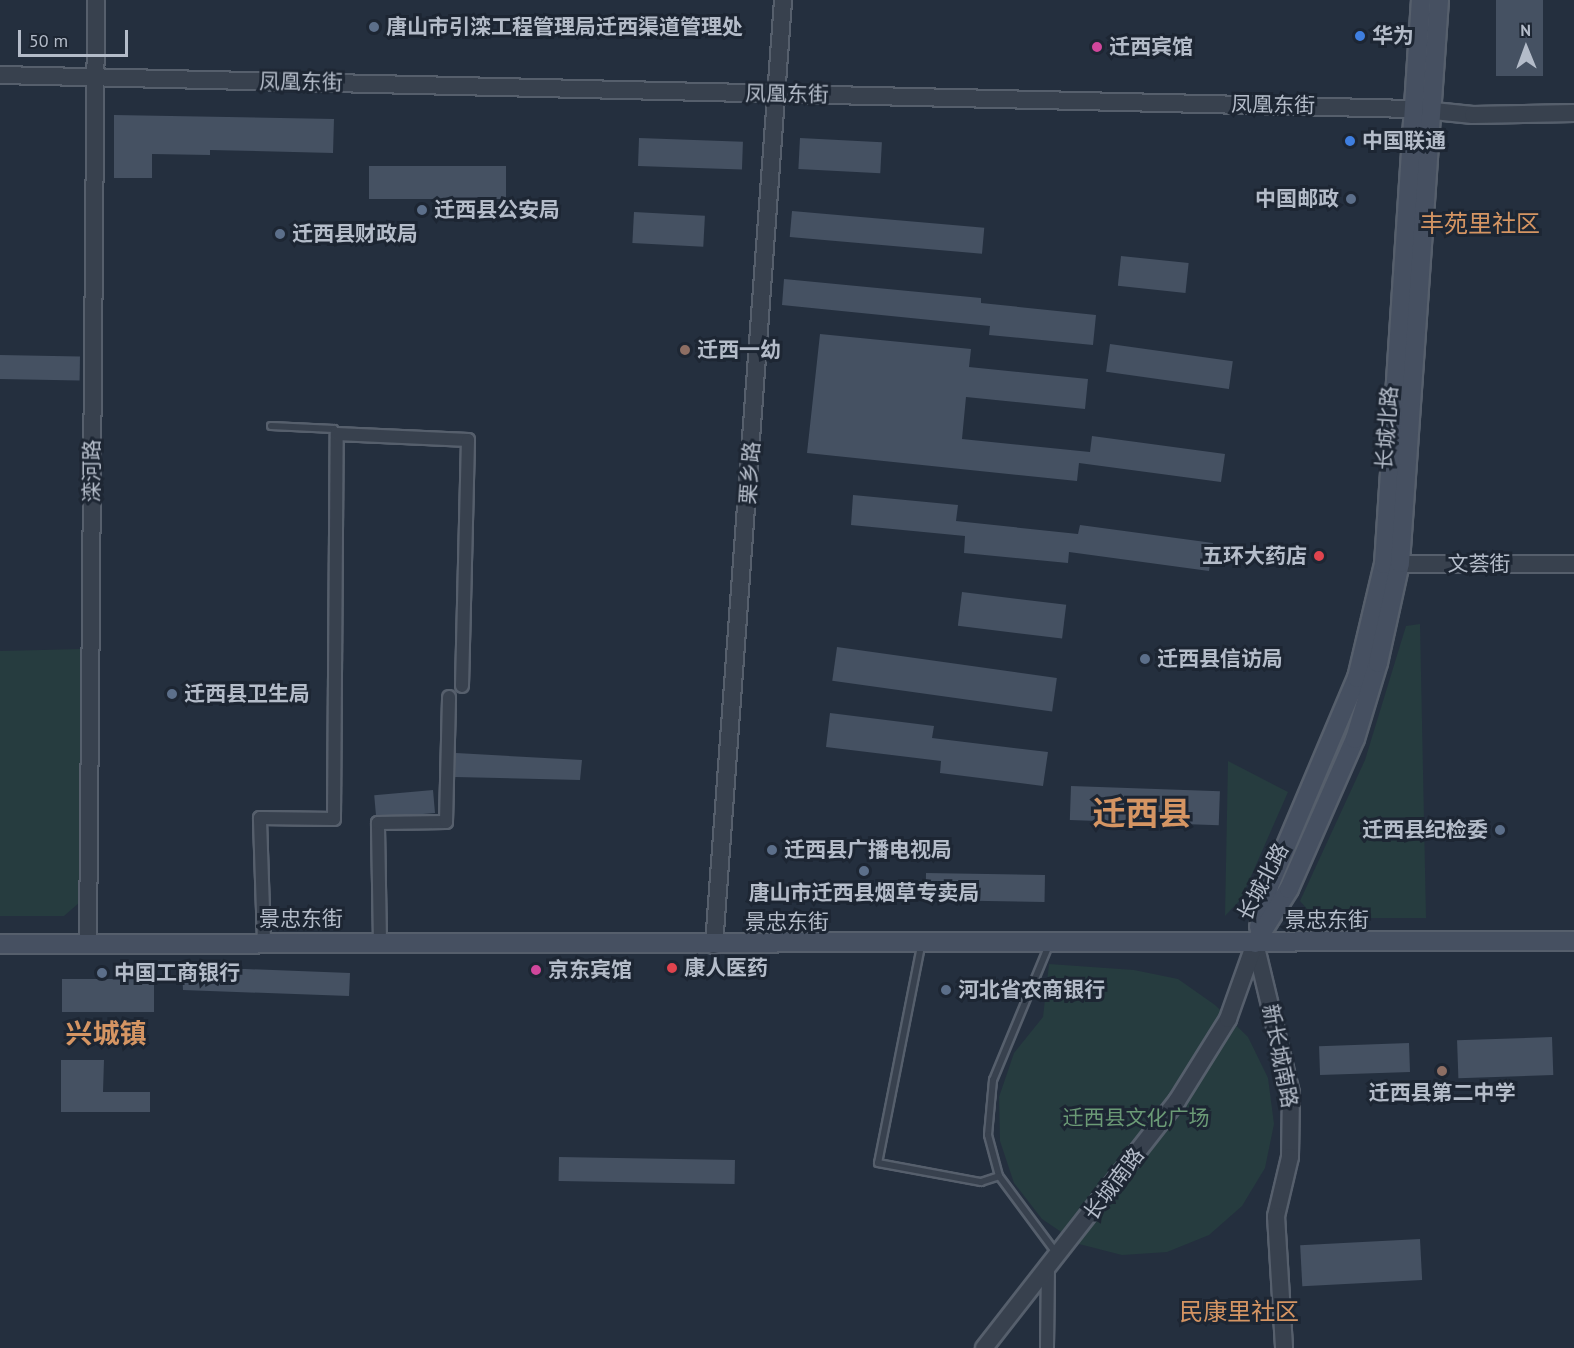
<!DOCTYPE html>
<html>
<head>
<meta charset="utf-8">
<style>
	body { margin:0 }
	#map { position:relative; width:1574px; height:1348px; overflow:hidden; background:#242f3e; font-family:"PT Sans","Noto Sans SC",sans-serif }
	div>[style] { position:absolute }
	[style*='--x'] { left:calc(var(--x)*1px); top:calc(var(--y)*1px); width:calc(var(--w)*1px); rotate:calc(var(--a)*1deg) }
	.green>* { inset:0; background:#263c3f }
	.building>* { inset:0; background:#455162; transform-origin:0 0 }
	.roads { filter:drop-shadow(2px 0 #565f6c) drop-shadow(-2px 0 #565f6c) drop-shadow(0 2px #565f6c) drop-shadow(0 -2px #565f6c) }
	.service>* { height:6px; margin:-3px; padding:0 3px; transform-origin:3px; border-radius:3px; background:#38414e }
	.minor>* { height:12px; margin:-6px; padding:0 6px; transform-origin:6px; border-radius:6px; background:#38414e }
	.tertiary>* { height:16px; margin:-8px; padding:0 8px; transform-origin:8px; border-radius:8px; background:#38414e }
	.secondary>* { height:18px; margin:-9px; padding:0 9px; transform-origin:9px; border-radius:9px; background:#465061 }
	.dots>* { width:16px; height:16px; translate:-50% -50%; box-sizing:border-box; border:3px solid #1d2633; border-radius:50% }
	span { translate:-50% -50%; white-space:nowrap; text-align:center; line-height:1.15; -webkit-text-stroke:6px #1d2633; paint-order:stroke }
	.poi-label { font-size:21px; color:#b4bcc9; font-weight:700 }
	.left { translate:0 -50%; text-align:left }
	.right { translate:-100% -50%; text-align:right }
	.street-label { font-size:21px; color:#b4bcc9 }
	.park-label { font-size:21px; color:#6b9a76 }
	.quarter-label { font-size:24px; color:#d59563 }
	.district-label { font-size:27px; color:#d59563; font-weight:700 }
	.town-label { font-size:33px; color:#d59563; font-weight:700 }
	.north { position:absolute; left:1496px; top:18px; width:60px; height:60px; -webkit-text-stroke:4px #1d2633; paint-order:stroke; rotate:359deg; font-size:16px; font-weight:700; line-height:24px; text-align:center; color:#b4bcc9 }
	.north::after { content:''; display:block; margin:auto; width:21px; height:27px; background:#b4bcc9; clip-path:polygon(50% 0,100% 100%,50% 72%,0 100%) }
	.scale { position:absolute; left:18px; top:30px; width:110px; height:27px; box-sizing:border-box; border:3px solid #b4bcc9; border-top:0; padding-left:8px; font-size:18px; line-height:21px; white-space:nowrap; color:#b4bcc9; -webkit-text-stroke:4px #1d2633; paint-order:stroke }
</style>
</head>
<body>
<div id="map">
	<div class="green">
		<i style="clip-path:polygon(1420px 624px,1426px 918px,1315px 918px,1300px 901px,1365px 760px,1406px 626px)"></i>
		<i style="clip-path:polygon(83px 649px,80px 902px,64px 916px,0 916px,0 651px)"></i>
		<i style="clip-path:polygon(1228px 761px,1288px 792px,1241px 899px,1225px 916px)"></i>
		<i style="clip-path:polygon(1049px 964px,1134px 970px,1178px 979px,1215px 1005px,1248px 1037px,1268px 1078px,1274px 1124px,1265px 1168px,1242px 1206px,1209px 1235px,1167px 1252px,1122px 1255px,1079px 1244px,1042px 1219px,1014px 1183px,1000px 1141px,999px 1097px,1014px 1053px,1043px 1017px)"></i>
	</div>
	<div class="building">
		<i style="left:1496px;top:0;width:47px;height:76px"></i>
		<i style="clip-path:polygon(114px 115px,334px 119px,333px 153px,210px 150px,210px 155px,152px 154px,152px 178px,114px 178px)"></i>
		<i style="left:639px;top:138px;width:104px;height:28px;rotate:2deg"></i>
		<i style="left:800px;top:138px;width:82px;height:31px;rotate:3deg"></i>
		<i style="left:369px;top:166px;width:137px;height:33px"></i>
		<i style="left:792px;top:211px;width:193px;height:26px;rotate:5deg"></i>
		<i style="left:634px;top:212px;width:71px;height:31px;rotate:3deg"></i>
		<i style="left:1121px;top:256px;width:68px;height:30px;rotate:6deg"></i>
		<i style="clip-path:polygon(784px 279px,981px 298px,981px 303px,1096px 315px,1093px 345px,989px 335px,990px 326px,782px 305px)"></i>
		<i style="clip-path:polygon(820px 334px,971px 349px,969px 367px,1088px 379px,1085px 409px,966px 397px,962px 439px,1090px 452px,1092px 436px,1225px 454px,1221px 482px,1079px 463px,1077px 481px,807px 453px)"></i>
		<i style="left:1110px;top:344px;width:124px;height:28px;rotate:8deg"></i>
		<i style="left:0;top:355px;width:80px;height:24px;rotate:1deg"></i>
		<i style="clip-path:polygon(853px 495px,958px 505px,956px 521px,1078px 534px,1080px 525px,1213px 543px,1209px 571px,1069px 552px,1068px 563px,964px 553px,965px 536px,851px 525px)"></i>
		<i style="left:962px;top:592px;width:105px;height:34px;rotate:7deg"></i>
		<i style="left:837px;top:647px;width:222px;height:34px;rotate:8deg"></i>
		<i style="clip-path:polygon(830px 713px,934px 726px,932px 738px,1048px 752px,1043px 786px,940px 773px,941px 761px,826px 747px)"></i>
		<i style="clip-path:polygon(456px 753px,582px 760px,580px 780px,455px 777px)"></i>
		<i style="left:1071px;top:786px;width:149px;height:34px;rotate:2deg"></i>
		<i style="left:433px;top:790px;width:23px;height:59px;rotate:85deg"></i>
		<i style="left:926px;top:873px;width:119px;height:27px;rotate:1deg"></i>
		<i style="clip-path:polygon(245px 969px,350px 973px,349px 996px,183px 990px,182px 970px)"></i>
		<i style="left:154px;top:979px;width:33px;height:92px;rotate:90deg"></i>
		<i style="left:1552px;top:1037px;width:38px;height:95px;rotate:88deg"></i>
		<i style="left:1409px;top:1043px;width:29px;height:90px;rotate:88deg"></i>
		<i style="clip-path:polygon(61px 1060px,104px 1060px,103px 1092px,150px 1092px,150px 1112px,61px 1112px)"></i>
		<i style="left:559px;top:1157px;width:176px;height:24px;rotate:1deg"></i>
		<i style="left:1420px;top:1239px;width:41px;height:120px;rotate:87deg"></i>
	</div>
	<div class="roads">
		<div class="service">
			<i style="--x:271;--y:426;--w:63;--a:2.7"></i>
			<i style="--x:334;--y:429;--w:6;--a:59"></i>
			<i style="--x:1049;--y:945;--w:146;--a:112.5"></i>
			<i style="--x:993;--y:1080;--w:55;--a:95.2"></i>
			<i style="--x:988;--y:1135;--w:42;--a:75"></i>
			<i style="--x:999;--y:1176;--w:97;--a:53.4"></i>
			<i style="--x:921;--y:946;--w:221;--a:101.2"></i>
			<i style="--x:878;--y:1163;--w:105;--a:10.5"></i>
			<i style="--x:981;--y:1182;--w:19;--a:-18"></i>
		</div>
		<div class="minor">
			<i style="--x:264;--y:941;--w:123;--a:-91.9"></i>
			<i style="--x:260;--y:818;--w:74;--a:0.8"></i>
			<i style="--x:334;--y:819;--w:385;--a:-89.6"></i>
			<i style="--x:337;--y:434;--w:131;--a:2.6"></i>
			<i style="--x:468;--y:440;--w:246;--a:91.4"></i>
			<i style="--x:380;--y:942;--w:119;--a:-91"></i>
			<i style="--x:378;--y:823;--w:68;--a:-0.8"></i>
			<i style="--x:446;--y:822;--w:125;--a:-88.6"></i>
			<i style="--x:1047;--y:1348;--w:77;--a:-89.3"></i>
		</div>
		<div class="tertiary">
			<i style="--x:0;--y:75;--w:1414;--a:1.38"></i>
			<i style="--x:1414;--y:109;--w:59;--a:5.8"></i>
			<i style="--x:1473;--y:115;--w:101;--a:-1.1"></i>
			<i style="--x:1388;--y:564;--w:186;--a:0"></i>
			<i style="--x:88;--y:943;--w:943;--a:-89.51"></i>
			<i style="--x:1255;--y:943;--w:154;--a:76.5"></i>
			<i style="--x:1291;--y:1093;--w:64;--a:90.9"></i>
			<i style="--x:1290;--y:1157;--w:61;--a:103.3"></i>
			<i style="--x:1276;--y:1216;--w:132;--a:86.5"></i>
			<i style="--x:714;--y:945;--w:948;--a:-85.82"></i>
			<i style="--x:984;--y:1348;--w:313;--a:-52"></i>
			<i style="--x:1177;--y:1101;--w:97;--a:-58.1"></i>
			<i style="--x:1228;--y:1019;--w:81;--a:-70.4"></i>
		</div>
		<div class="secondary">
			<i style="--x:1259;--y:927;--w:42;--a:-76.3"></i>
			<i style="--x:1269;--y:886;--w:226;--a:-67.1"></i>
			<i style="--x:1357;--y:678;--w:117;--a:-76.7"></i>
			<i style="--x:1384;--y:564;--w:565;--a:-86.25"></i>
			<i style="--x:1255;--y:943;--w:64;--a:-57.8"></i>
			<i style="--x:1289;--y:889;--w:164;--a:-66.3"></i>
			<i style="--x:1355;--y:739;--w:79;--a:-73.2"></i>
			<i style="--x:1378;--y:663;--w:102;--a:-77.6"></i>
			<i style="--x:1400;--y:563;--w:564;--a:-86.04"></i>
			<i style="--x:0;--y:944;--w:1574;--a:-0.11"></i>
		</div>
	</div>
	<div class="dots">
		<i style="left:374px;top:27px;background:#5c6f8a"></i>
		<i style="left:1360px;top:36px;background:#3f7fe0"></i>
		<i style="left:1097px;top:47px;background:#d1479c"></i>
		<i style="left:1350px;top:141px;background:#3f7fe0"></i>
		<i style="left:1351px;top:199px;background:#5c6f8a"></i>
		<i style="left:422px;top:210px;background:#5c6f8a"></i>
		<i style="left:280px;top:234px;background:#5c6f8a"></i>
		<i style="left:685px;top:350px;background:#8d6e63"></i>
		<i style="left:1319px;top:556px;background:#e0444e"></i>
		<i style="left:1145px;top:659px;background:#5c6f8a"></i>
		<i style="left:172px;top:694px;background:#5c6f8a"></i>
		<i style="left:1500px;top:830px;background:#5c6f8a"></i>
		<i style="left:772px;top:850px;background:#5c6f8a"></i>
		<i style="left:864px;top:871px;background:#5c6f8a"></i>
		<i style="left:672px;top:968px;background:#e0444e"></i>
		<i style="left:536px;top:970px;background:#d1479c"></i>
		<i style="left:102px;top:973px;background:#5c6f8a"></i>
		<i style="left:946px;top:990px;background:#5c6f8a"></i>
		<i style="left:1442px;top:1071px;background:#8d6e63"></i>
	</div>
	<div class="poi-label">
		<span class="left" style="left:386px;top:27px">唐山市引滦工程管理局迁西渠道管理处</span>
		<span class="left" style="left:1372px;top:36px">华为</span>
		<span class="left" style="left:1109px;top:47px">迁西宾馆</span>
		<span class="left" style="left:1362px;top:141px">中国联通</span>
		<span class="right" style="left:1339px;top:199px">中国邮政</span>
		<span class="left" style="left:434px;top:210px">迁西县公安局</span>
		<span class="left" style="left:292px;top:234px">迁西县财政局</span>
		<span class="left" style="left:697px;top:350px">迁西一幼</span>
		<span class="right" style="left:1307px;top:556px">五环大药店</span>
		<span class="left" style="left:1157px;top:659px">迁西县信访局</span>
		<span class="left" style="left:184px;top:694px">迁西县卫生局</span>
		<span class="right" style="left:1488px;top:830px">迁西县纪检委</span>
		<span class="left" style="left:784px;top:850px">迁西县广播电视局</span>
		<span style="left:864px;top:893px">唐山市迁西县烟草专卖局</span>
		<span class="left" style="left:684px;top:968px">康人医药</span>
		<span class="left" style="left:548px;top:970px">京东宾馆</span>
		<span class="left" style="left:114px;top:973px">中国工商银行</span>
		<span class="left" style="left:958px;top:990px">河北省农商银行</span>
		<span style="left:1442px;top:1093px">迁西县第二中学</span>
	</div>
	<div class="street-label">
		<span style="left:301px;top:82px;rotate:1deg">凤凰东街</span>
		<span style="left:787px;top:94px;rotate:1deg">凤凰东街</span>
		<span style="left:1273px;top:105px;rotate:1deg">凤凰东街</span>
		<span style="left:1387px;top:428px;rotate:-86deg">长城北路</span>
		<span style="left:92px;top:471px;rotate:-90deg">滦河路</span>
		<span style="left:750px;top:473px;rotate:-86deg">栗乡路</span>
		<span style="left:1479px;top:564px">文荟街</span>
		<span style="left:1263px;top:882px;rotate:-62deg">长城北路</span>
		<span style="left:301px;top:919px">景忠东街</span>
		<span style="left:1327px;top:920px">景忠东街</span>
		<span style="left:787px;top:922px">景忠东街</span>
		<span style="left:1280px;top:1056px;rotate:79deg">新长城南路</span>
		<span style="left:1114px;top:1184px;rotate:-53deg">长城南路</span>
	</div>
	<div class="park-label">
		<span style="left:1136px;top:1118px">迁西县文化广场</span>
	</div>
	<div class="quarter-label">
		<span style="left:1480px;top:224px">丰苑里社区</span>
		<span style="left:1239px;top:1312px">民康里社区</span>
	</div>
	<div class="district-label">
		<span style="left:106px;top:1034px">兴城镇</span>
	</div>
	<div class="town-label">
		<span style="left:1142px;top:813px">迁西县</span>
	</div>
	<div class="north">N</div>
	<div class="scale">50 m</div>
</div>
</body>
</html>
